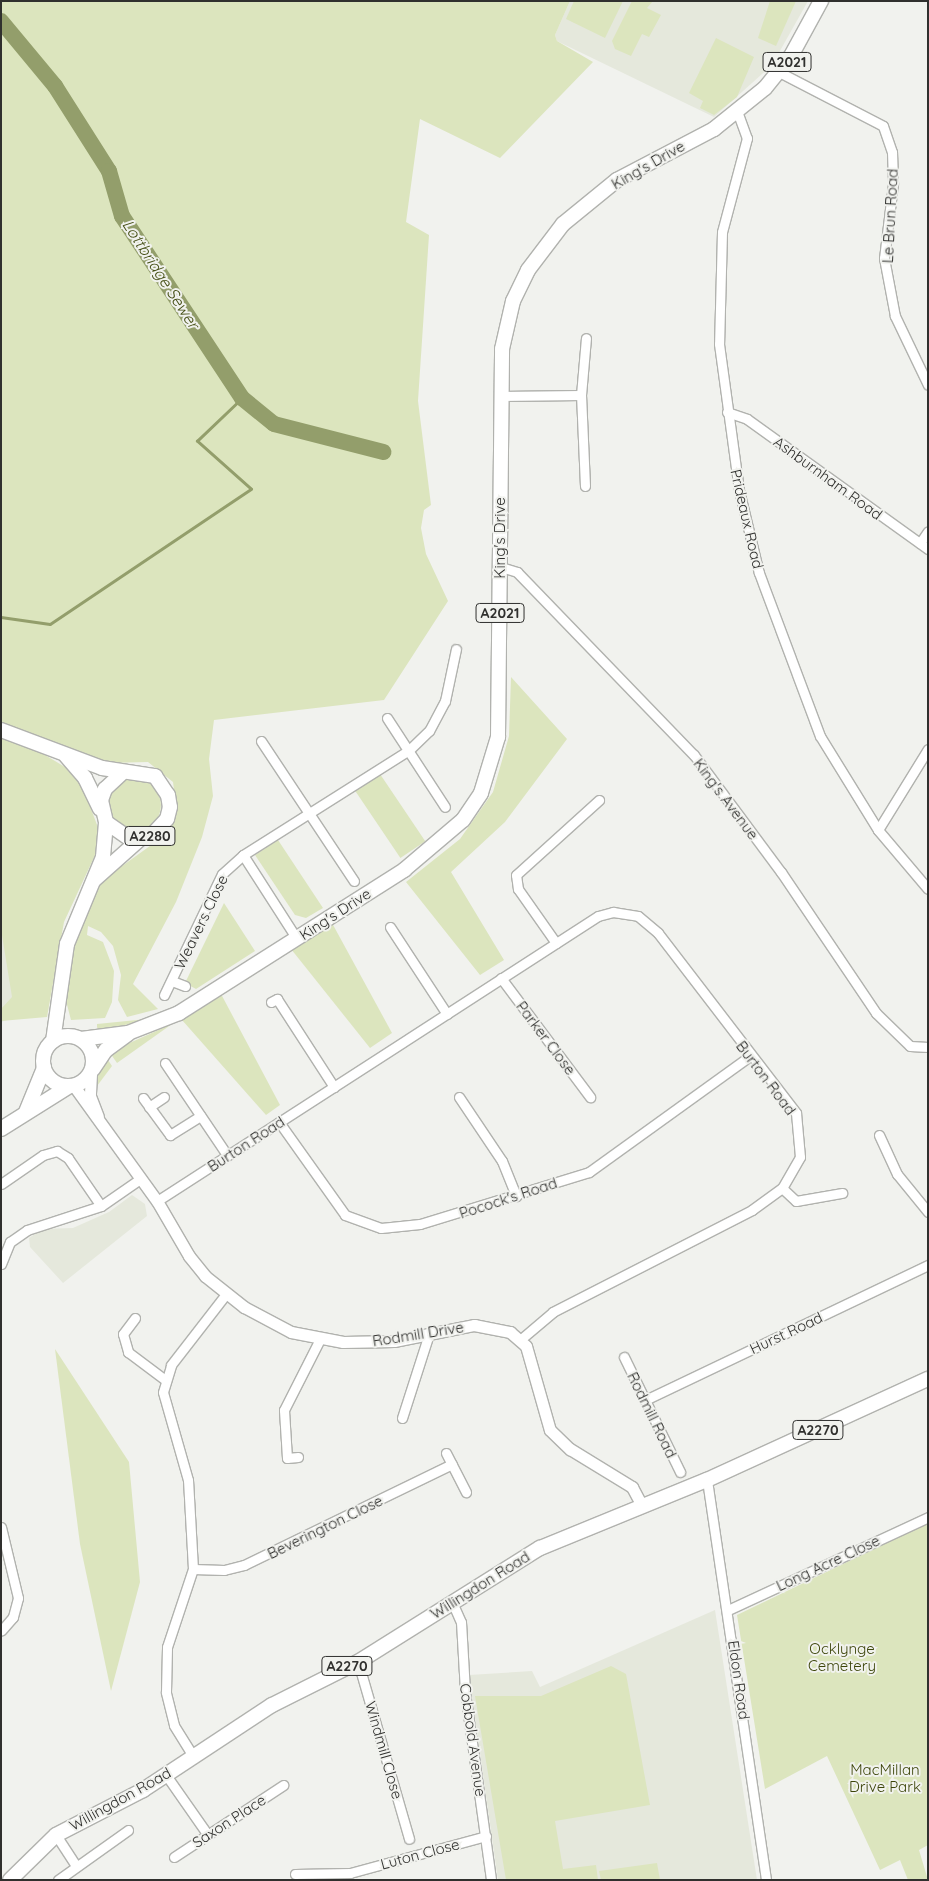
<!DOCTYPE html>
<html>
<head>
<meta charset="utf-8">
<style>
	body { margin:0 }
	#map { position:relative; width:929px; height:1881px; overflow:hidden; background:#f1f2ee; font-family:Quicksand,sans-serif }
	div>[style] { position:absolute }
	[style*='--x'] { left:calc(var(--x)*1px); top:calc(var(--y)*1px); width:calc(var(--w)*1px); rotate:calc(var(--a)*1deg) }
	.built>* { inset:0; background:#e5e8dc }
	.green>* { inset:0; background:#dce5be; transform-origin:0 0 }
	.round { border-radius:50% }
	.stream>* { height:2.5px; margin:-1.25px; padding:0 1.25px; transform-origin:1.25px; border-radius:1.25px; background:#939e6b }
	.river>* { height:16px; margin:-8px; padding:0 8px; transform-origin:8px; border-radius:8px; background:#939e6b }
	.roads { filter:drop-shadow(1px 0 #b1b2ae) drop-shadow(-1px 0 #b1b2ae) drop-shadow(0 1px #b1b2ae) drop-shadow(0 -1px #b1b2ae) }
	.minor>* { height:9px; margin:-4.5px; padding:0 4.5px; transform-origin:4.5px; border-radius:4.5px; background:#fff }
	.tertiary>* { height:11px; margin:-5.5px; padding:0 5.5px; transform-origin:5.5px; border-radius:5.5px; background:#fff }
	.primary>* { height:14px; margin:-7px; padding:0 7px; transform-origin:7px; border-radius:7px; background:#fff }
	.primary>.ring { margin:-7px; padding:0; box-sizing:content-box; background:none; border:14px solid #fff; border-radius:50% }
	span { translate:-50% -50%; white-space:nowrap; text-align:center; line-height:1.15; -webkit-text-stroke:4px #f1f2ee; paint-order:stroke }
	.shield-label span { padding:1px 4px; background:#f1f2ee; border:1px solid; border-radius:4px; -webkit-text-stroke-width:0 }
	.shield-label { font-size:14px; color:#30302e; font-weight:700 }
	.street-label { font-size:15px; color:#30302e }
	.park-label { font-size:15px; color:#3c4509 }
	.water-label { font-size:16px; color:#444e14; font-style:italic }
	.frame { position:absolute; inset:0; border:2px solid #30302e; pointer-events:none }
</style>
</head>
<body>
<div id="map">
	<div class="built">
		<i style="clip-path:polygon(570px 1px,808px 1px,772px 65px,714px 117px,557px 41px,555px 35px)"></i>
		<i style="clip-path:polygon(1px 901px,15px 1017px,1px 1022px)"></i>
		<i style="clip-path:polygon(132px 1195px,145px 1204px,147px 1216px,63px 1283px,30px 1247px,29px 1238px,42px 1229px,73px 1228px,109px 1212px)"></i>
		<i style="clip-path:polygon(715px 1610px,757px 1880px,498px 1880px,469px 1675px,532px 1671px,540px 1687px)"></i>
	</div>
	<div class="green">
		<i style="clip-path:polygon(1px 1px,570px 1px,555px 35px,557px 41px,593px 62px,500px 158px,420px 119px,406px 222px,429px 235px,418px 401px,431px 505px,424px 510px,421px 528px,426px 554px,448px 601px,384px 700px,214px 720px,209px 759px,213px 796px,202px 837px,176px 902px,133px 984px,158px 1009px,127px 1017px,118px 1000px,121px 975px,113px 946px,101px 932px,88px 926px,87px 935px,103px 942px,114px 971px,112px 1002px,105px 1018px,71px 1020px,65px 997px,70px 954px,91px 900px,104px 879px,168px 833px,177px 813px,173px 782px,148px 762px,107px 763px,1px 723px)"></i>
		<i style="clip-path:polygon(574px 1px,623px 1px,605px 38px,566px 19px)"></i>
		<i style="clip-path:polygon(632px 1px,653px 1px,647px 8px,661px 15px,649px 37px,642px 34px,631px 56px,615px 49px,612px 41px)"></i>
		<i style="clip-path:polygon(770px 1px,796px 1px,776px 46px,758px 38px)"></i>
		<i style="clip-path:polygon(716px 38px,754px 57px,737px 97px,714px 115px,700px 108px,703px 101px,689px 93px)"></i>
		<i style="clip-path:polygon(511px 677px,567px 739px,505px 822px,451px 872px,504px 960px,480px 975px,406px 882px,460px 839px,493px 792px,509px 736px)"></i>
		<i style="clip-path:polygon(1px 737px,35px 749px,70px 770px,83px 788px,99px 830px,97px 851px,64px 922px,47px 1017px,1px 1021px,1px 1009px,12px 997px,1px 929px)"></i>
		<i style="left:380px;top:774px;width:81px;height:30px;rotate:56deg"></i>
		<i class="round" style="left:107px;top:778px;width:54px;height:54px"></i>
		<i style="clip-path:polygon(278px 840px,323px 908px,306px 918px,295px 915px,255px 855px)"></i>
		<i style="clip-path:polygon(224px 903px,255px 951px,196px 989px,185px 983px)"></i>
		<i style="clip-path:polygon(332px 923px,392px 1033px,370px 1048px,291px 949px)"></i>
		<i style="clip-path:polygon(221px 994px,280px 1105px,266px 1115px,182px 1020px)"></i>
		<i style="clip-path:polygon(147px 1019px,99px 1032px,97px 1027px,97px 1024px)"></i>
		<i style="clip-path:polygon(172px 1024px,117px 1063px,110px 1053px,116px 1049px)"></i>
		<i style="clip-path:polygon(106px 1057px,112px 1066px,94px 1090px,97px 1073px)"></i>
		<i style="clip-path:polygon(55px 1349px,129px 1462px,140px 1582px,111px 1691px,80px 1544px)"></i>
		<i style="clip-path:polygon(928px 1523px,928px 1845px,919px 1850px,928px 1880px,908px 1880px,900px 1860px,880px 1870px,827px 1756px,765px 1789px,737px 1615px)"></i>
		<i style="clip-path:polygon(611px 1666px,626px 1674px,650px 1805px,555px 1821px,563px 1869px,596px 1865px,598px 1880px,506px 1880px,475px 1696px,541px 1696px)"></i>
		<i style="clip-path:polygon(657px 1863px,660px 1880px,601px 1880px,599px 1871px)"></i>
	</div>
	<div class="stream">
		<i style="--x:1;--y:617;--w:49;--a:8.1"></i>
		<i style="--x:50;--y:624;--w:242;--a:-33.9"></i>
		<i style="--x:251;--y:489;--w:72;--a:-138.4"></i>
		<i style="--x:197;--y:441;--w:62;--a:-43.7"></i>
	</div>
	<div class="river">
		<i style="--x:1;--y:21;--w:85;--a:50.3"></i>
		<i style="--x:55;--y:86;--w:101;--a:57.6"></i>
		<i style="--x:109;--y:171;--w:47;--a:73.9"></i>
		<i style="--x:122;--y:216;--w:218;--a:56.6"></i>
		<i style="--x:242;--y:398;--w:41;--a:39.1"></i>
		<i style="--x:274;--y:424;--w:113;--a:14.4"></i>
	</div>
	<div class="roads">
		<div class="minor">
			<i style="--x:779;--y:72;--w:117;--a:27.4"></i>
			<i style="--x:883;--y:126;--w:28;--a:71"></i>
			<i style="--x:892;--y:152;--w:32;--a:88"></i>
			<i style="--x:893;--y:184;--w:75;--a:96.9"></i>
			<i style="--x:884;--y:258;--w:59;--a:79.3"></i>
			<i style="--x:895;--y:316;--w:76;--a:64.4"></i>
			<i style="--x:737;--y:111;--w:29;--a:70"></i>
			<i style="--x:747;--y:138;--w:97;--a:104.9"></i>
			<i style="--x:722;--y:232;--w:112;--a:91.5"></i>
			<i style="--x:719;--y:344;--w:147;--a:82.2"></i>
			<i style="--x:739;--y:490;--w:85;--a:76.5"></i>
			<i style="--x:759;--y:573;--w:174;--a:69.5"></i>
			<i style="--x:820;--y:736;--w:110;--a:58.3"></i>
			<i style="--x:878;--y:830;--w:77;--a:49.7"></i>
			<i style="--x:500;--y:396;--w:81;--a:-0.7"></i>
			<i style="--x:727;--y:412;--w:21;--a:19"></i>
			<i style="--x:747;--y:419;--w:223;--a:35.7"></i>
			<i style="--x:585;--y:486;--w:91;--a:-92.5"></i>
			<i style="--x:581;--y:395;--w:57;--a:-85"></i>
			<i style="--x:920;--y:543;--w:14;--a:-56"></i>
			<i style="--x:501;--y:567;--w:17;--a:17"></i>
			<i style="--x:517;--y:572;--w:255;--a:46"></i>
			<i style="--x:694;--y:755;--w:146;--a:53.4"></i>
			<i style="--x:781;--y:872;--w:170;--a:56"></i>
			<i style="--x:876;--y:1013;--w:47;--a:44.1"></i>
			<i style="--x:910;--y:1046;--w:18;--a:3"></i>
			<i style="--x:387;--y:718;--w:106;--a:56.9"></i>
			<i style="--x:261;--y:741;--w:168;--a:56.4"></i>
			<i style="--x:878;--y:830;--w:95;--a:-58.3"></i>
			<i style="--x:243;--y:855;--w:100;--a:57.3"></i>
			<i style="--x:390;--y:927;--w:104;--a:56.8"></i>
			<i style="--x:556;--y:943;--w:66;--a:-125.1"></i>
			<i style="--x:518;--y:889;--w:14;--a:-98"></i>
			<i style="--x:516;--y:875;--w:112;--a:-42.1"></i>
			<i style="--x:501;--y:978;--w:149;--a:53.2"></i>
			<i style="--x:172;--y:981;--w:14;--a:21"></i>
			<i style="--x:164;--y:995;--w:134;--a:-64.4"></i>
			<i style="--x:222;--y:874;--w:28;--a:-42"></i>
			<i style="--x:243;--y:855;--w:196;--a:-32.3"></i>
			<i style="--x:409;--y:750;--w:28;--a:-44"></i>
			<i style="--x:429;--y:731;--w:34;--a:-62"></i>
			<i style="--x:445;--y:701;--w:53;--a:-78.1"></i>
			<i style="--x:271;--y:1002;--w:7;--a:-27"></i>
			<i style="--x:277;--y:999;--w:105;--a:57.1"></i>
			<i style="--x:165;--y:1063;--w:111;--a:56"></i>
			<i style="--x:459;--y:1097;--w:77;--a:56.1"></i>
			<i style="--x:502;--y:1161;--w:38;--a:68"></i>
			<i style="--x:143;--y:1098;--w:46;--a:53.9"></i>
			<i style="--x:170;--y:1135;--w:36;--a:-32"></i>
			<i style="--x:149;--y:1107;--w:18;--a:-34"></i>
			<i style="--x:279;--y:1122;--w:114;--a:54.6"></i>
			<i style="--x:345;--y:1215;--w:38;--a:20"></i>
			<i style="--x:381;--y:1228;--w:39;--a:-6"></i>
			<i style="--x:420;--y:1224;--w:177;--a:-17.1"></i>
			<i style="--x:589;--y:1172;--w:198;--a:-35.8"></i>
			<i style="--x:879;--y:1135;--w:43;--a:65.2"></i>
			<i style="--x:897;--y:1174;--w:49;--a:50.8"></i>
			<i style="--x:1;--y:1184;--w:51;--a:-34.6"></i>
			<i style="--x:43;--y:1155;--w:15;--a:-16"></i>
			<i style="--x:57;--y:1151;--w:13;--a:32"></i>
			<i style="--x:68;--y:1158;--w:58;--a:55.5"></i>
			<i style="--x:782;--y:1188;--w:19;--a:43"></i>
			<i style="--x:796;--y:1201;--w:47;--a:-9.9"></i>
			<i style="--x:157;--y:1201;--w:525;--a:-32.87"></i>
			<i style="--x:598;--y:916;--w:16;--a:-15"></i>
			<i style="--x:613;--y:912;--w:25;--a:9"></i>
			<i style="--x:638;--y:916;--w:26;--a:40"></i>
			<i style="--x:658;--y:933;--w:227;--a:52.5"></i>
			<i style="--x:796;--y:1113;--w:44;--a:84.8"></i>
			<i style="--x:800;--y:1157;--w:36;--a:120"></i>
			<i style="--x:782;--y:1188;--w:37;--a:144"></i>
			<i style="--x:752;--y:1210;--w:224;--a:152.9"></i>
			<i style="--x:553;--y:1312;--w:42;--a:139.8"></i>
			<i style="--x:1;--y:1264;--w:24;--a:-68"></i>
			<i style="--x:10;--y:1242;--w:21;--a:-35"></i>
			<i style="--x:27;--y:1230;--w:78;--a:-18"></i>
			<i style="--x:101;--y:1206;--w:47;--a:-34.7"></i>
			<i style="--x:135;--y:1318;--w:20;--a:127"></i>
			<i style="--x:123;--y:1334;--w:19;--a:74"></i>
			<i style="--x:128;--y:1352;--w:45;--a:36.9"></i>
			<i style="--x:624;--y:1357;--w:128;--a:64"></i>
			<i style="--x:645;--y:1400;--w:314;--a:-25.5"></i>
			<i style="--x:402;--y:1418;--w:88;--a:-72.2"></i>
			<i style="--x:446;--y:1453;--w:44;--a:62.9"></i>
			<i style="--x:298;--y:1457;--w:11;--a:175"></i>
			<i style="--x:287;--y:1458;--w:48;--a:-93.6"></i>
			<i style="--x:284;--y:1410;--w:80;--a:-63.1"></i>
			<i style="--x:707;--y:1480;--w:404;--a:81.6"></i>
			<i style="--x:1;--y:1527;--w:73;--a:76.5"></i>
			<i style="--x:18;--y:1598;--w:20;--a:105"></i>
			<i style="--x:13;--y:1617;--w:18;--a:131"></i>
			<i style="--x:193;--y:1569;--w:31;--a:2"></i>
			<i style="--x:224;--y:1570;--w:21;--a:-14"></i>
			<i style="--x:244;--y:1565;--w:231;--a:-25.9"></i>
			<i style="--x:452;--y:1602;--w:22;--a:66"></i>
			<i style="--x:461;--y:1622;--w:70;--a:86.7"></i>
			<i style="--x:465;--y:1692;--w:190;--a:82.1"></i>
			<i style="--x:728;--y:1610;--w:221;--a:-24.9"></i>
			<i style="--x:358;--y:1662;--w:184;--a:73.9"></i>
			<i style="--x:193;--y:1756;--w:36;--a:-122"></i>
			<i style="--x:174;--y:1725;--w:34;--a:-104"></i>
			<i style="--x:166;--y:1692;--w:45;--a:-88.7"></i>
			<i style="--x:167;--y:1647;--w:82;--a:-71.6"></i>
			<i style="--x:193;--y:1569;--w:89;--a:-93.2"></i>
			<i style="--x:188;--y:1480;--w:91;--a:-105.9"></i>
			<i style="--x:163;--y:1392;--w:28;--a:-73"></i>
			<i style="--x:171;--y:1365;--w:90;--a:-52.2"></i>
			<i style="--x:166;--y:1775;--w:73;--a:55"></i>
			<i style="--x:56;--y:1835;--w:37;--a:57"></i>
			<i style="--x:174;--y:1857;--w:131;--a:-33.4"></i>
			<i style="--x:295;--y:1874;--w:55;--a:-1"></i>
			<i style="--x:350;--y:1873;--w:141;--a:-15.2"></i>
			<i style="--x:58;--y:1880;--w:86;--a:-35.5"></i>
		</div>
		<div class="tertiary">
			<i style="--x:91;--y:1074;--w:22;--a:93"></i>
			<i style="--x:90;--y:1096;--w:22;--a:69"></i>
			<i style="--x:74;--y:1086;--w:142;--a:54.2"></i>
			<i style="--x:157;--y:1201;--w:64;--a:59.8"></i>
			<i style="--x:189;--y:1256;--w:26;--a:51"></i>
			<i style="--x:205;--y:1276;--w:50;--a:38.5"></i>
			<i style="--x:244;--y:1307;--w:53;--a:28"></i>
			<i style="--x:291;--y:1332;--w:53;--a:10.9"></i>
			<i style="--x:343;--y:1342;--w:51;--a:-1.1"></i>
			<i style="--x:394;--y:1341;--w:82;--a:-11.3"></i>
			<i style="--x:474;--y:1325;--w:37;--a:11"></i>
			<i style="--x:510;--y:1332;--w:21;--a:41"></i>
			<i style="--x:526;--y:1346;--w:87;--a:74.1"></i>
			<i style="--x:550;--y:1430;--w:28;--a:44"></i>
			<i style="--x:570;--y:1449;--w:73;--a:31.5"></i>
			<i style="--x:632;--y:1487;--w:21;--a:62"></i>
		</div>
		<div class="primary">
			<i style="--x:1;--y:730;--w:108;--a:20.6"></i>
			<i style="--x:102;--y:768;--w:54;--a:8.6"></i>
			<i style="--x:155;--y:776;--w:23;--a:56"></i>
			<i style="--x:168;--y:795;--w:12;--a:81"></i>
			<i style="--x:170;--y:807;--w:12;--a:104"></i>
			<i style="--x:167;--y:819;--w:23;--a:133"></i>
			<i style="--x:151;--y:836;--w:21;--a:172"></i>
			<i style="--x:130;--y:839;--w:29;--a:-145"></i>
			<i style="--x:106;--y:822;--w:23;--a:-103"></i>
			<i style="--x:101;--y:800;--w:12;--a:-70"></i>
			<i style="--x:105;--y:789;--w:22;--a:-43"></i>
			<i style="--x:66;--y:756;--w:29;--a:49"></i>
			<i style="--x:85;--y:778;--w:34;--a:64"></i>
			<i style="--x:94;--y:880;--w:62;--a:-41.7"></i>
			<i class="ring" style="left:43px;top:1036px;width:36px;height:36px"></i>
			<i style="--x:81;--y:1039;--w:47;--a:-7.3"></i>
			<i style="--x:128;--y:1033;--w:55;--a:-21.4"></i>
			<i style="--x:179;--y:1013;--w:267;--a:-32.4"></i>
			<i style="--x:404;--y:870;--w:77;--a:-40.3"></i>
			<i style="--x:463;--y:820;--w:32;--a:-56"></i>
			<i style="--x:481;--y:793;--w:59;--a:-73.1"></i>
			<i style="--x:498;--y:737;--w:388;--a:-89.4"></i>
			<i style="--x:502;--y:349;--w:49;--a:-77.1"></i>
			<i style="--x:513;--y:301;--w:34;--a:-64"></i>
			<i style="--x:528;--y:270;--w:58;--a:-52.7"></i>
			<i style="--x:563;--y:224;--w:70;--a:-39.2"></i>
			<i style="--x:617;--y:180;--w:110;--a:-27.7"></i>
			<i style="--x:714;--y:129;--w:65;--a:-38.8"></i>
			<i style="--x:765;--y:88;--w:41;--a:-50.9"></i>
			<i style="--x:791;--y:56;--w:63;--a:-61.4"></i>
			<i style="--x:53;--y:1041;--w:98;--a:-81.8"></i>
			<i style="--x:67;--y:944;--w:94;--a:-67.5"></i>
			<i style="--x:103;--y:857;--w:35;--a:-85"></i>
			<i style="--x:93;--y:1069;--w:23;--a:-56"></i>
			<i style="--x:106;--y:1050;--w:27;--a:-36"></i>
			<i style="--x:26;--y:1112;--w:48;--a:-67.8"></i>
			<i style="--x:1;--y:1129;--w:79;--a:-32.1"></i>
			<i style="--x:10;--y:1880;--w:64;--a:-44.4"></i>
			<i style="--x:56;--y:1835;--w:98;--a:-27.3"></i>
			<i style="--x:143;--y:1790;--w:154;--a:-33.4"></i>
			<i style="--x:272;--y:1705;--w:96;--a:-26.6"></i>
			<i style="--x:358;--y:1662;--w:215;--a:-32.1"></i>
			<i style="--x:540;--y:1548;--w:180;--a:-22.2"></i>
			<i style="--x:707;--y:1480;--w:243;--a:-24.6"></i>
		</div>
	</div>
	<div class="shield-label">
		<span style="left:787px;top:62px">A2021</span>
		<span style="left:500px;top:613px">A2021</span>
		<span style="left:150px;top:836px">A2280</span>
		<span style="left:818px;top:1430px">A2270</span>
		<span style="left:347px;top:1666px">A2270</span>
	</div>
	<div class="street-label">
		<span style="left:648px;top:165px;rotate:-30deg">King's Drive</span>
		<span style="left:890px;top:216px;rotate:-87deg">Le Brun Road</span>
		<span style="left:828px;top:478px;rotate:36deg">Ashburnham Road</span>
		<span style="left:747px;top:519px;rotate:77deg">Prideaux Road</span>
		<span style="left:500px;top:538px;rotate:-90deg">King's Drive</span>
		<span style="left:726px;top:799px;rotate:53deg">King's Avenue</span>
		<span style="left:335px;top:914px;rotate:-33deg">King's Drive</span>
		<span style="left:201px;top:922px;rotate:-64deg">Weavers Close</span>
		<span style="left:546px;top:1038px;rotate:53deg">Parker Close</span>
		<span style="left:766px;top:1078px;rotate:53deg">Burton Road</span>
		<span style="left:246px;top:1144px;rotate:-33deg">Burton Road</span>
		<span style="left:508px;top:1198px;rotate:-18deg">Pocock's Road</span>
		<span style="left:786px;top:1333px;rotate:-25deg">Hurst Road</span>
		<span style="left:418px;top:1334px;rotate:-9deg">Rodmill Drive</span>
		<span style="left:652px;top:1415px;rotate:64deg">Rodmill Road</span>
		<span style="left:325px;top:1527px;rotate:-26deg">Beverington Close</span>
		<span style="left:828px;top:1563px;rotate:-25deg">Long Acre Close</span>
		<span style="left:480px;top:1585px;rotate:-32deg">Willingdon Road</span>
		<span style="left:739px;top:1680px;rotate:82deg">Eldon Road</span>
		<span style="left:473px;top:1740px;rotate:82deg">Cobbold Avenue</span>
		<span style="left:384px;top:1750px;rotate:74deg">Windmill Close</span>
		<span style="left:120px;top:1799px;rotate:-29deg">Willingdon Road</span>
		<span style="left:229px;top:1821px;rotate:-33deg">Saxon Place</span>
		<span style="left:420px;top:1854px;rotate:-15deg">Luton Close</span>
	</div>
	<div class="park-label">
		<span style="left:842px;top:1657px">Ocklynge<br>Cemetery</span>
		<span style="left:885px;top:1778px">MacMillan<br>Drive Park</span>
	</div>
	<div class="water-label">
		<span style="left:161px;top:274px;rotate:57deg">Lottbridge Sewer</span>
	</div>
	<div class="frame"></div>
</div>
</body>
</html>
